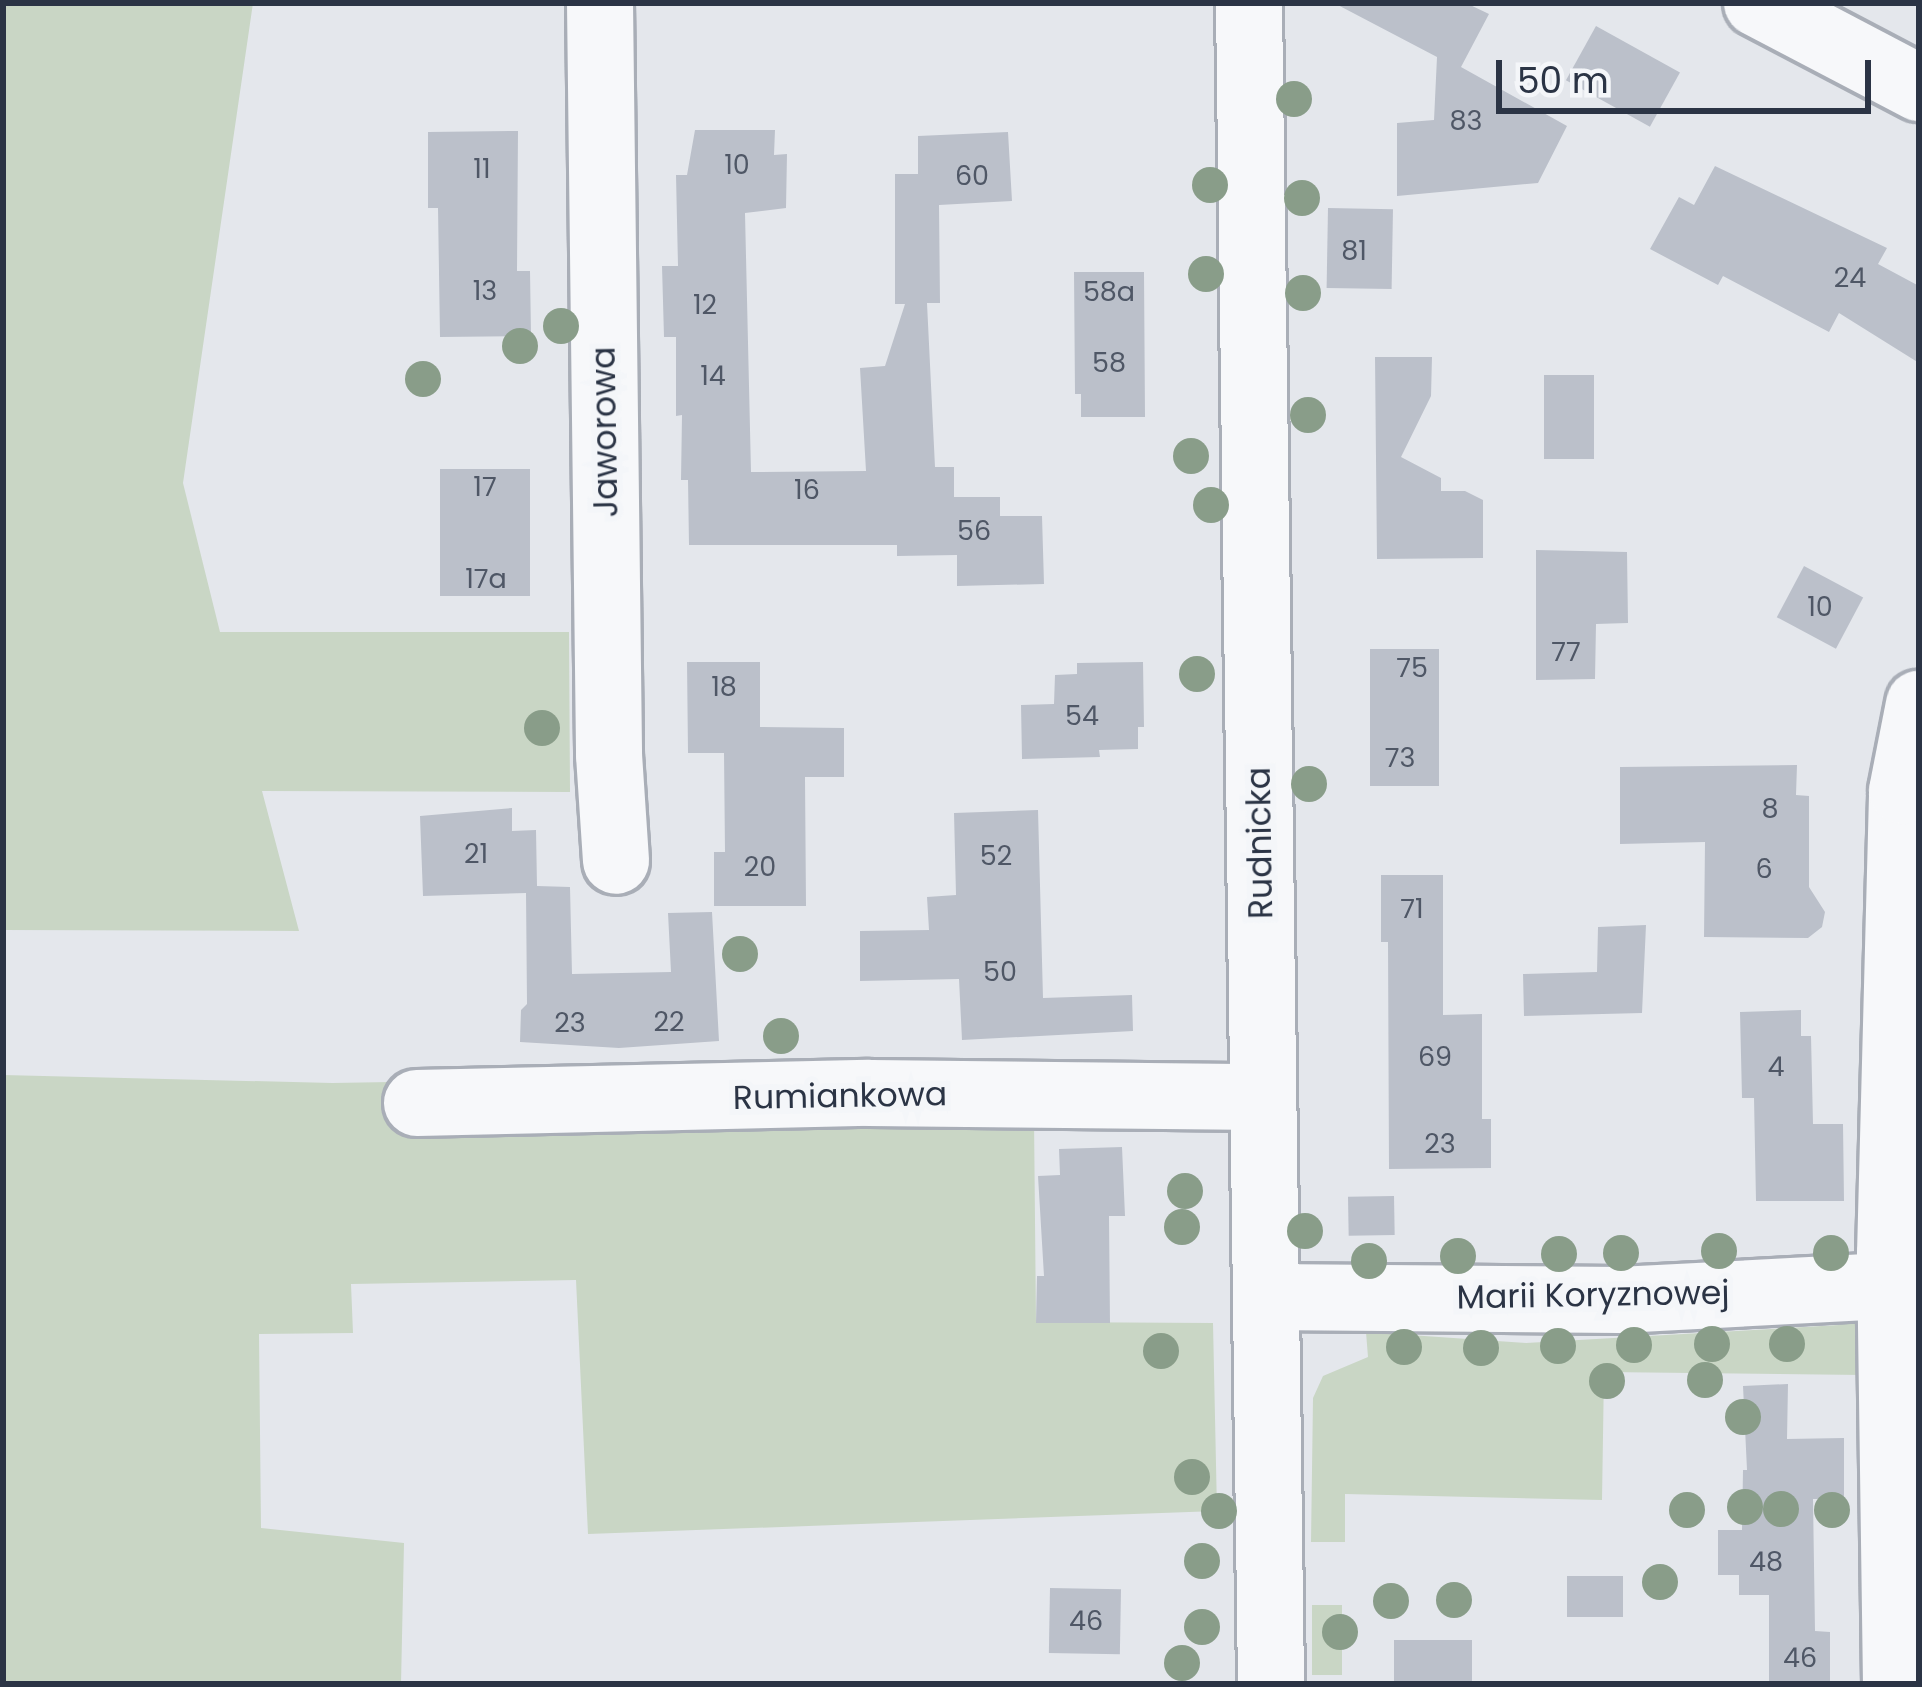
<!DOCTYPE html>
<html>
<head>
<meta charset="utf-8">
<style>
	body { margin:0 }
	#map { position:relative; width:1922px; height:1687px; overflow:hidden; background:#e4e7ec; font-family:Poppins,sans-serif }
	div>[style] { position:absolute }
	[style*='--x'] { left:calc(var(--x)*1px); top:calc(var(--y)*1px); width:calc(var(--w)*1px); rotate:calc(var(--a)*1deg) }
	.green>* { inset:0; background:#c9d6c5; transform-origin:0 0 }
	.building>* { inset:0; background:#bbc0ca; transform-origin:0 0 }
	.roads { filter:drop-shadow(3px 0 #a9aeb7) drop-shadow(-3px 0 #a9aeb7) drop-shadow(0 3px #a9aeb7) drop-shadow(0 -3px #a9aeb7) }
	.minor>* { height:66px; margin:-33px; padding:0 33px; transform-origin:33px; border-radius:33px; background:#f7f8fa }
	.trees>* { width:36px; height:36px; margin:-18px; border-radius:50%; background:#899d89 }
	span { translate:-50% -50%; white-space:nowrap; text-align:center; line-height:1.15; -webkit-text-stroke:12px #f4f6f9; paint-order:stroke }
	.number-label { font-size:27px; color:#4f5766 }
	.number-label span { -webkit-text-stroke-width:0 }
	.street-label { font-size:33px; color:#2b3445 }
	.frame { position:absolute; inset:0; border:6px solid #2b3445; pointer-events:none }
	.scale { position:absolute; left:1496px; top:60px; width:375px; height:54px; box-sizing:border-box; border:6px solid #2b3445; border-top:0; padding-left:15px; font-size:36px; line-height:42px; white-space:nowrap; color:#2b3445; -webkit-text-stroke:9px #f4f6f9; paint-order:stroke }
</style>
</head>
<body>
<div id="map">
	<div class="green">
		<i style="clip-path:polygon(3px 3px,253px 3px,183px 483px,220px 632px,569px 632px,570px 792px,262px 791px,299px 931px,3px 930px)"></i>
		<i style="clip-path:polygon(3px 1075px,332px 1083px,577px 1079px,1034px 1117px,1036px 1322px,1213px 1323px,1217px 1511px,588px 1534px,576px 1280px,351px 1284px,353px 1333px,259px 1334px,261px 1528px,404px 1543px,401px 1684px,3px 1684px)"></i>
		<i style="clip-path:polygon(1875px 1307px,1863px 1375px,1604px 1372px,1602px 1500px,1345px 1494px,1345px 1542px,1311px 1542px,1313px 1398px,1323px 1376px,1368px 1357px,1366px 1332px,1526px 1343px,1839px 1325px)"></i>
		<i style="left:1342px;top:1605px;width:70px;height:30px;rotate:90deg"></i>
	</div>
	<div class="building">
		<i style="clip-path:polygon(1334px 3px,1466px 3px,1489px 14px,1461px 67px,1567px 126px,1538px 183px,1397px 196px,1397px 123px,1434px 120px,1437px 57px)"></i>
		<i style="left:1596px;top:26px;width:96px;height:62px;rotate:29deg"></i>
		<i style="clip-path:polygon(695px 130px,775px 130px,774px 155px,787px 154px,786px 208px,745px 213px,751px 472px,866px 471px,860px 368px,885px 366px,905px 304px,895px 304px,895px 174px,918px 174px,918px 136px,1008px 132px,1012px 201px,939px 205px,940px 303px,927px 303px,935px 467px,954px 467px,954px 497px,1000px 497px,1000px 516px,1042px 516px,1044px 584px,957px 586px,957px 555px,897px 556px,897px 545px,689px 545px,688px 480px,681px 480px,682px 415px,676px 416px,676px 337px,664px 337px,662px 266px,678px 266px,676px 175px,687px 175px)"></i>
		<i style="clip-path:polygon(518px 131px,517px 271px,530px 271px,531px 336px,440px 337px,438px 208px,428px 208px,428px 132px)"></i>
		<i style="clip-path:polygon(1715px 166px,1887px 248px,1878px 264px,1919px 286px,1919px 363px,1839px 313px,1829px 332px,1723px 276px,1718px 285px,1650px 249px,1679px 197px,1694px 205px)"></i>
		<i style="left:1328px;top:208px;width:65px;height:80px;rotate:1deg"></i>
		<i style="clip-path:polygon(1074px 272px,1144px 272px,1145px 417px,1081px 417px,1081px 394px,1075px 394px)"></i>
		<i style="clip-path:polygon(1375px 357px,1432px 357px,1431px 396px,1401px 457px,1441px 478px,1441px 491px,1465px 491px,1483px 500px,1483px 558px,1377px 559px)"></i>
		<i style="left:1544px;top:375px;width:50px;height:84px"></i>
		<i style="left:530px;top:469px;width:127px;height:90px;rotate:90deg"></i>
		<i style="clip-path:polygon(1536px 550px,1627px 552px,1628px 623px,1596px 624px,1595px 679px,1536px 680px)"></i>
		<i style="left:1804px;top:566px;width:67px;height:58px;rotate:28deg"></i>
		<i style="left:1439px;top:649px;width:137px;height:69px;rotate:90deg"></i>
		<i style="clip-path:polygon(687px 662px,760px 662px,760px 727px,844px 728px,844px 777px,805px 777px,806px 906px,714px 906px,714px 852px,725px 852px,724px 753px,688px 753px)"></i>
		<i style="clip-path:polygon(1143px 662px,1144px 727px,1138px 727px,1138px 749px,1099px 750px,1100px 757px,1022px 759px,1021px 705px,1054px 704px,1055px 675px,1077px 674px,1077px 663px)"></i>
		<i style="clip-path:polygon(1797px 765px,1796px 795px,1809px 796px,1809px 887px,1825px 912px,1822px 927px,1808px 938px,1704px 937px,1705px 842px,1620px 844px,1620px 767px)"></i>
		<i style="clip-path:polygon(512px 808px,512px 831px,536px 830px,537px 886px,570px 887px,572px 974px,671px 972px,668px 913px,712px 912px,719px 1041px,619px 1048px,520px 1042px,521px 1010px,527px 1004px,526px 893px,423px 896px,420px 816px)"></i>
		<i style="clip-path:polygon(1038px 810px,1043px 998px,1132px 995px,1133px 1031px,962px 1040px,959px 979px,860px 981px,860px 931px,929px 930px,927px 897px,956px 895px,954px 813px)"></i>
		<i style="clip-path:polygon(1381px 875px,1443px 875px,1443px 1015px,1482px 1014px,1482px 1119px,1491px 1119px,1491px 1168px,1389px 1169px,1388px 942px,1381px 942px)"></i>
		<i style="clip-path:polygon(1646px 925px,1642px 1013px,1524px 1016px,1523px 974px,1597px 972px,1598px 927px)"></i>
		<i style="clip-path:polygon(1801px 1010px,1801px 1036px,1811px 1036px,1813px 1124px,1843px 1124px,1844px 1201px,1756px 1201px,1754px 1098px,1742px 1098px,1740px 1012px)"></i>
		<i style="clip-path:polygon(1122px 1147px,1125px 1216px,1109px 1216px,1110px 1323px,1036px 1323px,1037px 1276px,1044px 1276px,1038px 1176px,1060px 1175px,1059px 1149px)"></i>
		<i style="left:1394px;top:1196px;width:39px;height:46px;rotate:89deg"></i>
		<i style="clip-path:polygon(1788px 1384px,1787px 1439px,1844px 1438px,1844px 1499px,1813px 1499px,1815px 1631px,1830px 1632px,1830px 1684px,1769px 1684px,1769px 1595px,1739px 1595px,1739px 1575px,1718px 1575px,1718px 1530px,1742px 1530px,1743px 1470px,1747px 1470px,1743px 1386px)"></i>
		<i style="left:1623px;top:1576px;width:41px;height:56px;rotate:90deg"></i>
		<i style="left:1050px;top:1588px;width:71px;height:65px;rotate:1deg"></i>
		<i style="left:1394px;top:1640px;width:78px;height:44px"></i>
	</div>
	<div class="roads">
		<div class="minor">
			<i style="--x:600;--y:3;--w:752;--a:89.31"></i>
			<i style="--x:609;--y:755;--w:106;--a:86.2"></i>
			<i style="--x:1249;--y:3;--w:1681;--a:89.25"></i>
			<i style="--x:1757;--y:3;--w:183;--a:27.7"></i>
			<i style="--x:417;--y:1103;--w:452;--a:-1.3"></i>
			<i style="--x:869;--y:1093;--w:394;--a:0.6"></i>
			<i style="--x:1267;--y:1297;--w:353;--a:0.5"></i>
			<i style="--x:1620;--y:1300;--w:271;--a:-3"></i>
			<i style="--x:1891;--y:1286;--w:29;--a:12"></i>
			<i style="--x:1896;--y:1684;--w:430;--a:-90.8"></i>
			<i style="--x:1890;--y:1254;--w:463;--a:-88.5"></i>
			<i style="--x:1902;--y:791;--w:89;--a:-78.9"></i>
		</div>
	</div>
	<div class="trees">
		<i style="left:1294px;top:99px"></i>
		<i style="left:1210px;top:185px"></i>
		<i style="left:1302px;top:198px"></i>
		<i style="left:1206px;top:274px"></i>
		<i style="left:1303px;top:293px"></i>
		<i style="left:561px;top:326px"></i>
		<i style="left:520px;top:346px"></i>
		<i style="left:423px;top:379px"></i>
		<i style="left:1308px;top:415px"></i>
		<i style="left:1191px;top:456px"></i>
		<i style="left:1211px;top:505px"></i>
		<i style="left:1197px;top:674px"></i>
		<i style="left:542px;top:728px"></i>
		<i style="left:1309px;top:784px"></i>
		<i style="left:740px;top:954px"></i>
		<i style="left:781px;top:1036px"></i>
		<i style="left:1185px;top:1191px"></i>
		<i style="left:1182px;top:1227px"></i>
		<i style="left:1305px;top:1231px"></i>
		<i style="left:1719px;top:1251px"></i>
		<i style="left:1621px;top:1253px"></i>
		<i style="left:1831px;top:1253px"></i>
		<i style="left:1559px;top:1254px"></i>
		<i style="left:1458px;top:1256px"></i>
		<i style="left:1369px;top:1261px"></i>
		<i style="left:1712px;top:1344px"></i>
		<i style="left:1787px;top:1344px"></i>
		<i style="left:1634px;top:1345px"></i>
		<i style="left:1558px;top:1346px"></i>
		<i style="left:1404px;top:1347px"></i>
		<i style="left:1481px;top:1348px"></i>
		<i style="left:1161px;top:1351px"></i>
		<i style="left:1705px;top:1380px"></i>
		<i style="left:1607px;top:1381px"></i>
		<i style="left:1743px;top:1417px"></i>
		<i style="left:1192px;top:1477px"></i>
		<i style="left:1745px;top:1507px"></i>
		<i style="left:1781px;top:1509px"></i>
		<i style="left:1687px;top:1510px"></i>
		<i style="left:1832px;top:1510px"></i>
		<i style="left:1219px;top:1511px"></i>
		<i style="left:1202px;top:1561px"></i>
		<i style="left:1660px;top:1582px"></i>
		<i style="left:1454px;top:1600px"></i>
		<i style="left:1391px;top:1601px"></i>
		<i style="left:1202px;top:1627px"></i>
		<i style="left:1340px;top:1632px"></i>
		<i style="left:1182px;top:1663px"></i>
	</div>
	<div class="number-label">
		<span style="left:1466px;top:121px">83</span>
		<span style="left:737px;top:165px">10</span>
		<span style="left:482px;top:169px">11</span>
		<span style="left:972px;top:176px">60</span>
		<span style="left:1354px;top:251px">81</span>
		<span style="left:1850px;top:278px">24</span>
		<span style="left:485px;top:291px">13</span>
		<span style="left:1109px;top:292px">58a</span>
		<span style="left:705px;top:305px">12</span>
		<span style="left:1109px;top:363px">58</span>
		<span style="left:713px;top:376px">14</span>
		<span style="left:485px;top:487px">17</span>
		<span style="left:807px;top:490px">16</span>
		<span style="left:974px;top:531px">56</span>
		<span style="left:486px;top:579px">17a</span>
		<span style="left:1820px;top:607px">10</span>
		<span style="left:1566px;top:652px">77</span>
		<span style="left:1412px;top:668px">75</span>
		<span style="left:724px;top:687px">18</span>
		<span style="left:1082px;top:716px">54</span>
		<span style="left:1400px;top:758px">73</span>
		<span style="left:1770px;top:809px">8</span>
		<span style="left:476px;top:854px">21</span>
		<span style="left:996px;top:856px">52</span>
		<span style="left:760px;top:867px">20</span>
		<span style="left:1764px;top:869px">6</span>
		<span style="left:1412px;top:909px">71</span>
		<span style="left:1000px;top:972px">50</span>
		<span style="left:669px;top:1022px">22</span>
		<span style="left:570px;top:1023px">23</span>
		<span style="left:1435px;top:1057px">69</span>
		<span style="left:1776px;top:1067px">4</span>
		<span style="left:1440px;top:1144px">23</span>
		<span style="left:1766px;top:1562px">48</span>
		<span style="left:1086px;top:1621px">46</span>
		<span style="left:1800px;top:1658px">46</span>
	</div>
	<div class="street-label">
		<span style="left:605px;top:432px;rotate:-91deg">Jaworowa</span>
		<span style="left:1260px;top:843px;rotate:-91deg">Rudnicka</span>
		<span style="left:840px;top:1096px;rotate:-1deg">Rumiankowa</span>
		<span style="left:1593px;top:1295px;rotate:-1deg">Marii Koryznowej</span>
	</div>
	<div class="frame"></div>
	<div class="scale">50 m</div>
</div>
</body>
</html>
